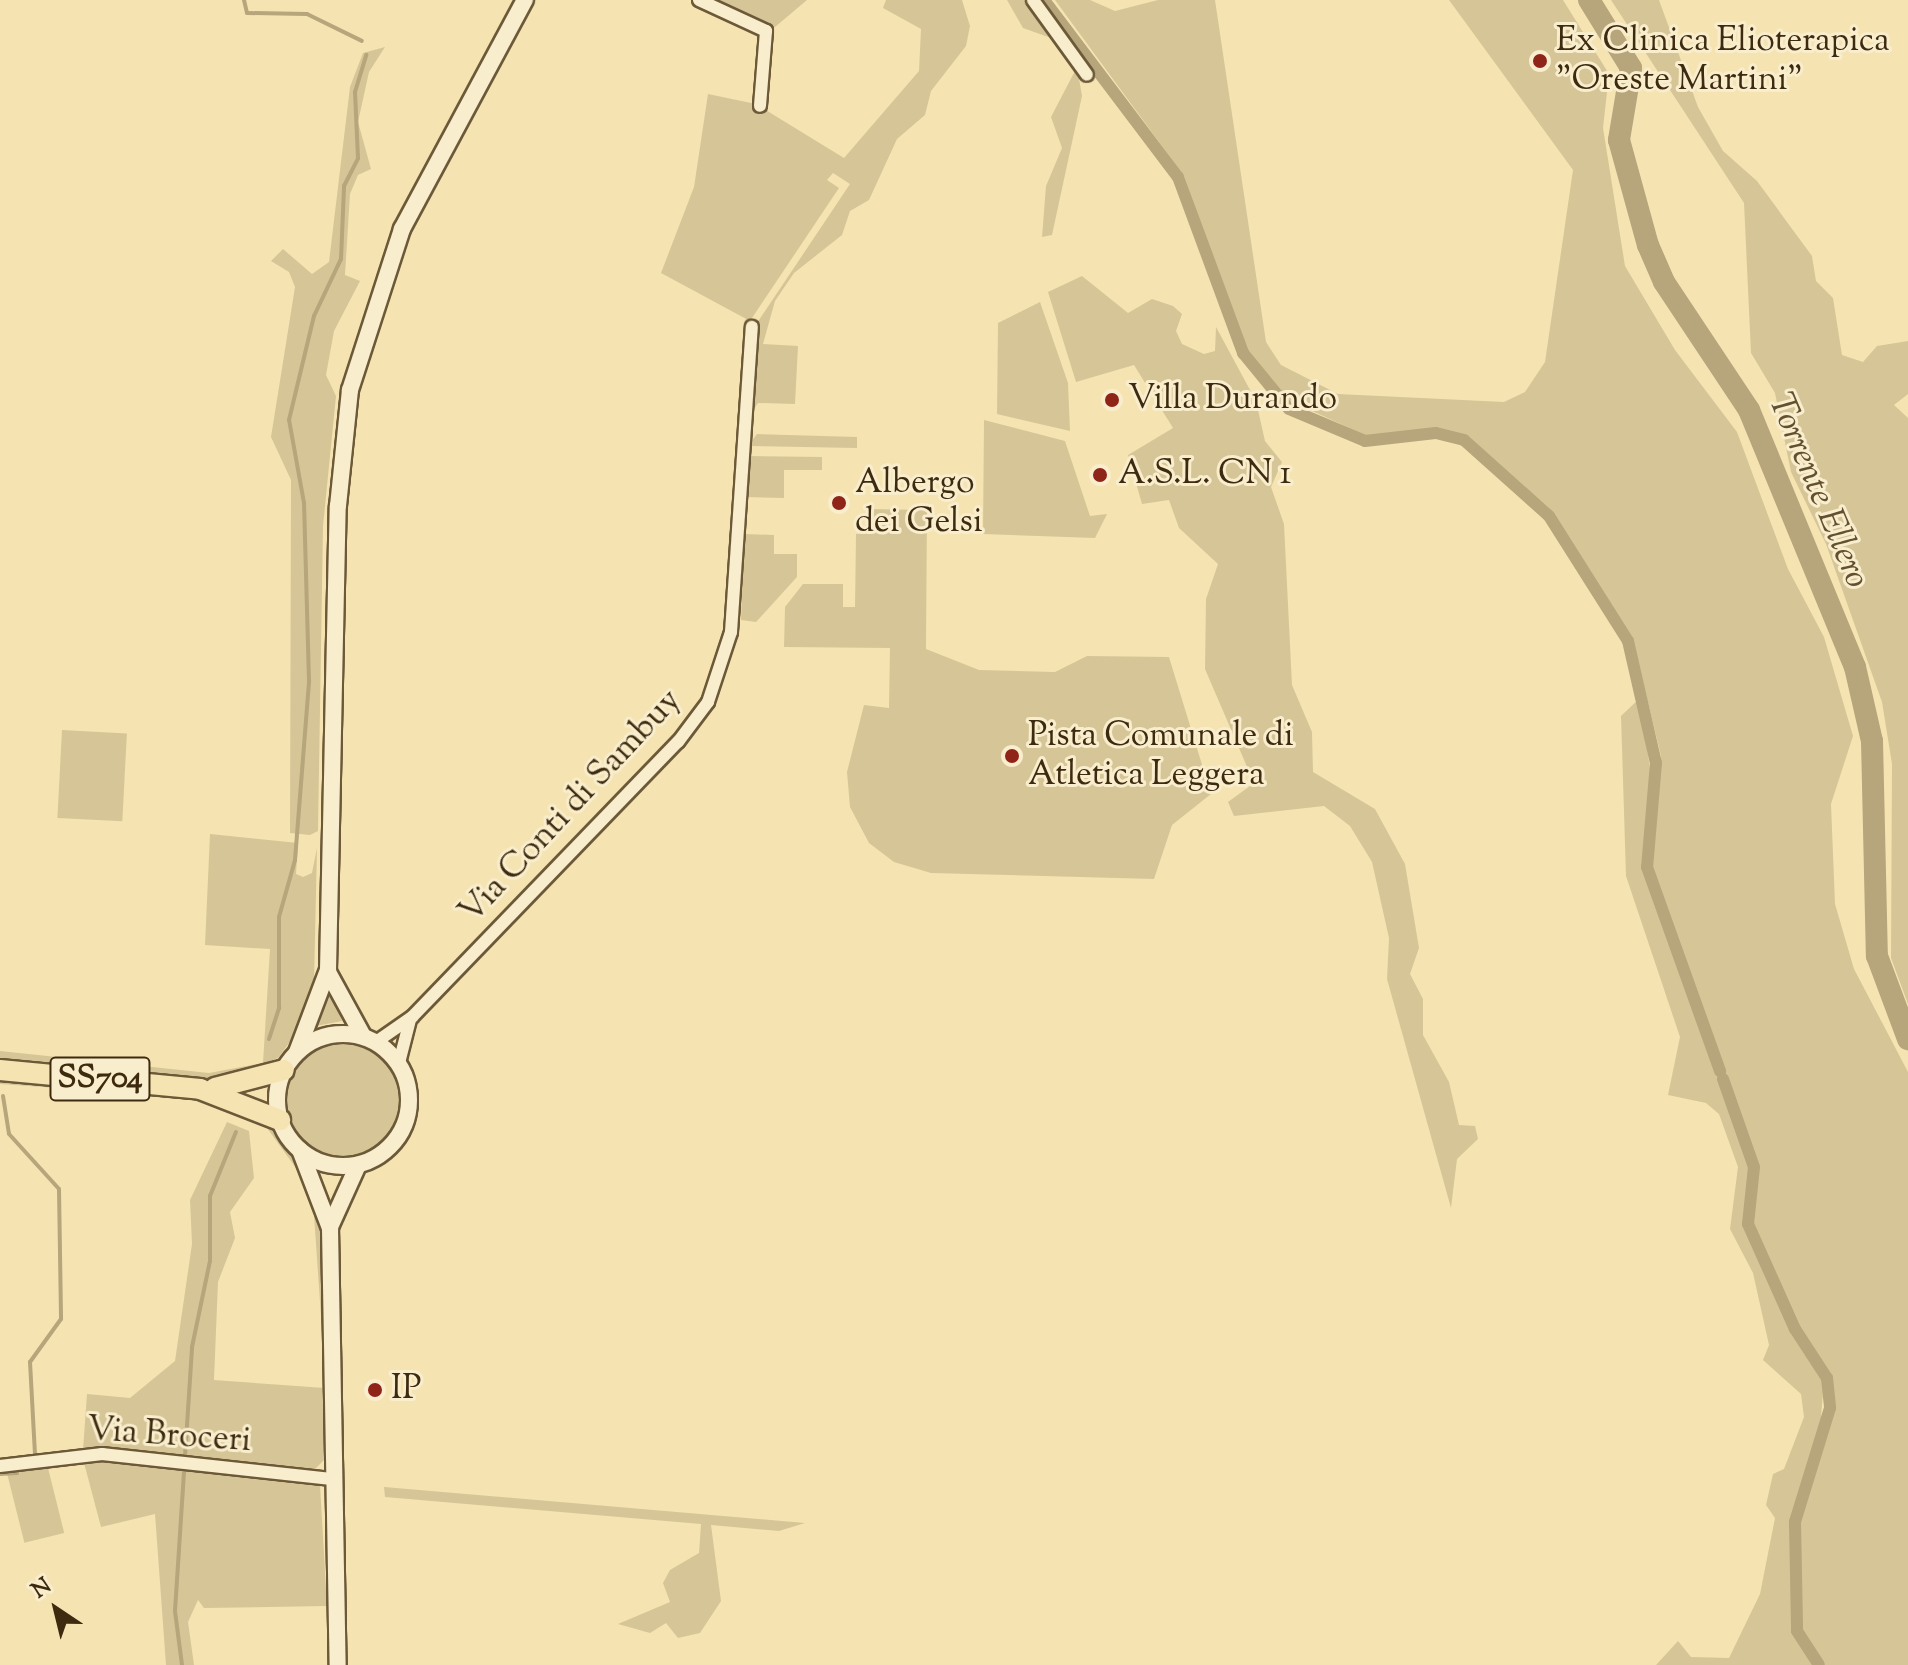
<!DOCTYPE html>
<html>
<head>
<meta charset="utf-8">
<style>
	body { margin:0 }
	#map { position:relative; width:1908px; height:1665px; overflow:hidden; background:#f5e4b2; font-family:"Sorts Mill Goudy",serif }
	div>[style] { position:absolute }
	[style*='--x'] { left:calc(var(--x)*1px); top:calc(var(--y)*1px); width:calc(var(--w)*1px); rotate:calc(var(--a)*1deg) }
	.green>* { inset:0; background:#d6c596; transform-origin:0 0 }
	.round { border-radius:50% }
	.stream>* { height:4px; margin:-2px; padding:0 2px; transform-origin:2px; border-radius:2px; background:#b7a57b }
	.canal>* { height:12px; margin:-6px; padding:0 6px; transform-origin:6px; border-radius:6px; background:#b7a57b }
	.river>* { height:22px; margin:-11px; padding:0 11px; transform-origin:11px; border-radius:11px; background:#b7a57b }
	.roads { filter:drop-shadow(2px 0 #6c5938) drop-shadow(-2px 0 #6c5938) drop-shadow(0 2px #6c5938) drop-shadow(0 -2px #6c5938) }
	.minor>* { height:12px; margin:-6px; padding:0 6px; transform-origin:6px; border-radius:6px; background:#f8edcd }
	.secondary>* { height:16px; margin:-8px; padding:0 8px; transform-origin:8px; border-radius:8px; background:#f8edcd }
	.secondary>.ring { margin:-8px; padding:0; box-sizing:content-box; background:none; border:16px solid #f8edcd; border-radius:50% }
	.trunk>* { height:20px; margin:-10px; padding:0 10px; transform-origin:10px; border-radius:10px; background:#f5e4b2 }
	.dots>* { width:22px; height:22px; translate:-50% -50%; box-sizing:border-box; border:4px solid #f8edcd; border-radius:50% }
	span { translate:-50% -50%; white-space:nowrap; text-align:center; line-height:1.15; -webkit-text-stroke:6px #f8edcd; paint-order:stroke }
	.shield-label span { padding:2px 6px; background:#f8edcd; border:2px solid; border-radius:6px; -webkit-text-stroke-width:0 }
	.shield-label { font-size:32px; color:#3e2b0f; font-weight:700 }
	.poi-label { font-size:34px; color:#3e2b0f }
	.left { translate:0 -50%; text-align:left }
	.street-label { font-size:34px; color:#3e2b0f }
	.water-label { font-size:36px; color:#62502f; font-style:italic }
	.north { position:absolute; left:16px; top:1569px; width:80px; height:80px; -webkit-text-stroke:6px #f8edcd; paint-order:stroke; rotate:325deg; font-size:22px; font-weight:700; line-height:32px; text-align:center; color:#3e2b0f }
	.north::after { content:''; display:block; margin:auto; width:28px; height:36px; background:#3e2b0f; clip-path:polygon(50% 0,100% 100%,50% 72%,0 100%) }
</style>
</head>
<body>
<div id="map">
	<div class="green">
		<i style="clip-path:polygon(711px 0,807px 0,775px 27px)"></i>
		<i style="clip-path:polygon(886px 0,962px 0,970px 26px,966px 46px,931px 91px,925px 115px,897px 139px,869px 200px,850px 211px,842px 235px,794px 273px,775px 301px,763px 344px,798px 346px,795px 404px,758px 403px,746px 421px,755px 326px,850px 184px,833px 173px,827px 180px,839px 188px,750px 321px,661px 273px,694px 187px,708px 94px,756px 104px,844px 158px,919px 71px,921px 29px,883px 8px)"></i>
		<i style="clip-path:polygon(1007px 0,1027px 0,1054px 39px,1023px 28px)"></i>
		<i style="clip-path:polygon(1055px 0,1090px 0,1115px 11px,1158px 0,1215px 0,1266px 342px,1281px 365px,1338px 394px,1504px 402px,1525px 392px,1545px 362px,1573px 170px,1449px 0,1563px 0,1609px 74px,1603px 128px,1625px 266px,1675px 350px,1737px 432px,1788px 569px,1824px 637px,1853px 736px,1831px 804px,1835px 904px,1854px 969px,1908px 1072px,1908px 1665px,1821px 1665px,1799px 1630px,1799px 1520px,1832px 1409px,1830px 1376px,1798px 1328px,1752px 1226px,1757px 1164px,1651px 865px,1661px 756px,1634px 644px,1548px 507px,1470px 440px,1442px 430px,1367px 436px,1286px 399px,1246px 349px,1184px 176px)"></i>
		<i style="clip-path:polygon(1611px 0,1659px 0,1698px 107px,1723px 151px,1757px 181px,1812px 256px,1816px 281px,1833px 298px,1842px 355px,1863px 362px,1877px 346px,1908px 341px,1908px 394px,1894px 405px,1908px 418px,1908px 1004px,1891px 958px,1892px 764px,1882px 702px,1826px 544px,1791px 472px,1775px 393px,1751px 353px,1744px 203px)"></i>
		<i style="clip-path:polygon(385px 47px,369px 72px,358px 122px,371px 169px,358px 175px,350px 194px,345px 275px,360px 281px,334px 331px,326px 375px,336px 396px,323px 526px,318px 831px,310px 835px,290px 833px,291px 480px,271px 437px,295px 287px,289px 272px,271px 261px,283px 249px,312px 274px,329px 262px,350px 87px,363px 53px)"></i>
		<i style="clip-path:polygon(1077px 67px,1082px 96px,1052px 235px,1042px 237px,1046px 186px,1062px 148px,1051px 117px)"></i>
		<i style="clip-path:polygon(1082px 276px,1128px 313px,1152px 299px,1173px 306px,1182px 314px,1176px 331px,1182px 344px,1204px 354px,1215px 351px,1216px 327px,1256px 401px,1265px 441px,1282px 462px,1271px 487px,1284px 524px,1292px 685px,1312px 732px,1313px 772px,1375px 809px,1405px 864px,1419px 948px,1410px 974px,1423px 999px,1423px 1035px,1449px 1082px,1459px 1125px,1475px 1126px,1478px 1139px,1457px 1159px,1451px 1208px,1387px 979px,1389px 938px,1372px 862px,1350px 826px,1324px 806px,1234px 816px,1228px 802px,1254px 783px,1205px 669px,1206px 599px,1218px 564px,1179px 528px,1169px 500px,1142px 504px,1128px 455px,1173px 428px,1134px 365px,1076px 382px,1048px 292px)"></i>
		<i style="clip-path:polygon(1040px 302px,1068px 383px,1070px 431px,997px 414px,998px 323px)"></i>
		<i style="clip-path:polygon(984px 420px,1065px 441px,1090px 516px,1107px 514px,1095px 538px,983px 534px)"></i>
		<i style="clip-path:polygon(757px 434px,857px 437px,857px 448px,748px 446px)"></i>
		<i style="clip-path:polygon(747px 456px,822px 457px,822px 470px,784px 470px,784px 498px,745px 497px)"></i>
		<i style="clip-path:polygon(866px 509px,927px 510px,926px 649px,979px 670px,1055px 672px,1087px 656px,1169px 657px,1211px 794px,1172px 825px,1154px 879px,931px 873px,894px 862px,869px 843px,850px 807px,847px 772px,864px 705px,889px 708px,890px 648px,784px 647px,785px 607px,803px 584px,843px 584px,843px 607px,855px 607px,856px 534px,866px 533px)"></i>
		<i style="clip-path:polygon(744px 534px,774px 535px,774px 554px,797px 554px,797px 577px,756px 622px,741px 620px)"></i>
		<i style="clip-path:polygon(1640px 698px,1650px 769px,1645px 873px,1750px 1166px,1747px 1229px,1792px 1330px,1824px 1379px,1819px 1443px,1794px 1522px,1795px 1630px,1817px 1665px,1656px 1665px,1678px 1641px,1691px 1657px,1729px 1658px,1760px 1594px,1775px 1518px,1766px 1505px,1773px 1474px,1784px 1469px,1804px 1417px,1801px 1394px,1763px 1360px,1769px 1345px,1753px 1273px,1730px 1229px,1738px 1167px,1719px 1114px,1706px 1103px,1668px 1095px,1680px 1037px,1626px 876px,1621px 716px)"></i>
		<i style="left:62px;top:730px;width:65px;height:88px;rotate:3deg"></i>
		<i style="clip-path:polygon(210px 834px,298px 843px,296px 874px,303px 877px,312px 873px,317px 848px,314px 982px,300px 1028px,278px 1058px,222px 1079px,208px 1079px,0 1061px,0 1051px,209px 1073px,263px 1063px,270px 949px,205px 945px)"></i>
		<i style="clip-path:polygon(328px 988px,342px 1021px,316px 1026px)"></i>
		<i class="round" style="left:287px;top:1043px;width:114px;height:114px"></i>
		<i style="clip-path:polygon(0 1077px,200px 1095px,269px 1123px,300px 1167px,320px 1223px,325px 1374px,314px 1215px,301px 1175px,262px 1121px,198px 1098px,0 1084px)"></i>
		<i style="clip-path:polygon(227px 1122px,249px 1131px,254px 1178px,230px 1212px,235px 1238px,218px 1282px,214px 1380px,325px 1388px,326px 1458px,312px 1472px,83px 1450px,87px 1394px,130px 1398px,175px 1361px,192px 1244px,190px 1200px)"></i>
		<i style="clip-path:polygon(83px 1459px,320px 1485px,327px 1606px,204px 1608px,198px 1600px,188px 1622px,194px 1665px,166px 1665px,155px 1514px,101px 1527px)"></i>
		<i style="left:47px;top:1464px;width:71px;height:41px;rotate:76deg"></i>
		<i style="clip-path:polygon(384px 1487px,805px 1523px,779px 1531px,711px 1525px,721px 1601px,700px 1633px,678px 1638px,666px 1623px,650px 1633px,618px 1624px,670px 1602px,663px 1583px,670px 1570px,699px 1553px,701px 1524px,385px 1497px)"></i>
	</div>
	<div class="stream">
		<i style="--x:244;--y:0;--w:13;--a:77"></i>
		<i style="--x:247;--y:13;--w:60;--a:1"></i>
		<i style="--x:307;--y:14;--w:61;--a:26.1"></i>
		<i style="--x:269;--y:1039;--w:33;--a:-72"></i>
		<i style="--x:279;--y:1008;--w:91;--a:-90"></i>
		<i style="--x:279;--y:917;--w:59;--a:-74.3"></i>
		<i style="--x:295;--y:860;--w:180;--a:-85.5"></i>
		<i style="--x:309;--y:681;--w:178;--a:-91.6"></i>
		<i style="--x:304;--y:503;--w:84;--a:-100.2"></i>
		<i style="--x:289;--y:420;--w:107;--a:-76.5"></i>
		<i style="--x:314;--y:316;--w:63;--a:-64.7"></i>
		<i style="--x:341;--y:259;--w:73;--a:-87.6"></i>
		<i style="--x:344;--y:186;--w:31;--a:-63"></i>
		<i style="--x:358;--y:158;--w:66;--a:-92.6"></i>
		<i style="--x:355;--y:92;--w:39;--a:-73"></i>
		<i style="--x:3;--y:1096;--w:38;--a:81"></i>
		<i style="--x:9;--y:1134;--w:74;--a:47.7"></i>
		<i style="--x:59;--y:1189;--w:130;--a:89.1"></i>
		<i style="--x:61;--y:1319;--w:53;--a:125.8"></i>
		<i style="--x:30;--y:1362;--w:92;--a:86.9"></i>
		<i style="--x:0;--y:1474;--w:17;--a:-3"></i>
		<i style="--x:182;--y:1665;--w:54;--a:-97.4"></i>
		<i style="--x:175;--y:1611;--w:265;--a:-86.3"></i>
		<i style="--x:192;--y:1347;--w:88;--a:-78.2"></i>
		<i style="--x:210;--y:1261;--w:65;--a:-90"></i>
		<i style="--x:210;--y:1196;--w:69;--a:-67.9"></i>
	</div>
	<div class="canal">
		<i style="--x:1044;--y:0;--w:222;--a:52.9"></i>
		<i style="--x:1178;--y:177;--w:188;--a:69.7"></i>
		<i style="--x:1243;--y:353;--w:72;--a:50.6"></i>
		<i style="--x:1289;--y:409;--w:82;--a:22.8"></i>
		<i style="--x:1365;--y:441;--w:71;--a:-6.4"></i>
		<i style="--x:1436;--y:433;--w:29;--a:14"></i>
		<i style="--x:1464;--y:440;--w:114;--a:41.8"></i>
		<i style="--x:1549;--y:516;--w:148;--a:57.7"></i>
		<i style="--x:1628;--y:641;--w:125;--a:77.1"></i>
		<i style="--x:1656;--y:763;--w:104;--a:94.9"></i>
		<i style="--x:1647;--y:867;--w:217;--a:70.3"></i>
		<i style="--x:1723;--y:1079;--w:93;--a:70.6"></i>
		<i style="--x:1754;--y:1167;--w:57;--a:96"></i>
		<i style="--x:1748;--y:1224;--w:115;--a:65.9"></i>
		<i style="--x:1795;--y:1329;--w:59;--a:56.9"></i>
		<i style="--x:1827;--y:1378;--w:30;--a:84"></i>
		<i style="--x:1830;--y:1408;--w:119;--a:107.1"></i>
		<i style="--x:1795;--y:1522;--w:109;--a:88.9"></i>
		<i style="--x:1797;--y:1631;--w:40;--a:57.1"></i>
	</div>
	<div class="river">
		<i style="--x:1589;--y:0;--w:80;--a:58.3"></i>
		<i style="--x:1631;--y:68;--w:73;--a:99.5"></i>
		<i style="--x:1619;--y:140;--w:109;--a:74.6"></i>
		<i style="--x:1648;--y:245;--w:40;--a:66.6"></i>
		<i style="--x:1664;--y:282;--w:154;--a:56.4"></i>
		<i style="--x:1749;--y:410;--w:278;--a:67.6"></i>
		<i style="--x:1855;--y:667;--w:76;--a:77.1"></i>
		<i style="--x:1872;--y:741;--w:215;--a:88.7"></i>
		<i style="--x:1877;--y:956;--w:89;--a:69.5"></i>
	</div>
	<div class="roads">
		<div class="minor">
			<i style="--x:699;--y:0;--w:74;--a:24.8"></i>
			<i style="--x:766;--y:31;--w:75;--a:94.6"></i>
			<i style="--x:1033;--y:0;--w:92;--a:54.2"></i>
			<i style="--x:376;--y:1042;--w:44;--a:-34.8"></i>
			<i style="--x:412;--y:1017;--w:383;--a:-46"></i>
			<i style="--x:678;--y:742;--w:50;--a:-53.1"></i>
			<i style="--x:708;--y:702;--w:74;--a:-71.8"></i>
			<i style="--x:731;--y:632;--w:306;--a:-86.1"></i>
			<i style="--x:399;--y:1063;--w:44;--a:-75.7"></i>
			<i style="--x:0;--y:1466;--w:103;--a:-6.7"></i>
			<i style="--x:102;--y:1454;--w:233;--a:6.2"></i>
		</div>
		<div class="secondary">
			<i style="--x:328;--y:972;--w:73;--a:61.3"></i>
			<i class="ring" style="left:277px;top:1034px;width:116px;height:116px"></i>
			<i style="--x:297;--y:1052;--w:88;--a:-69.3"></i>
			<i style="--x:328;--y:970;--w:464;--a:-88.8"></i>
			<i style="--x:338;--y:506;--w:117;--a:-84.1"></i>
			<i style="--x:350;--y:390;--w:169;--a:-72.1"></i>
			<i style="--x:402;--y:229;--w:260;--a:-61.8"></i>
			<i style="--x:300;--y:1150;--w:84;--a:69"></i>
			<i style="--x:330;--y:1228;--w:437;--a:89"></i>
			<i style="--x:330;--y:1227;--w:68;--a:-65.7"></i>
		</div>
		<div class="trunk">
			<i style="--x:0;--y:1070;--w:201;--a:5.4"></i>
			<i style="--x:200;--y:1089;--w:86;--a:21.2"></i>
			<i style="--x:215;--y:1088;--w:71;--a:-14.6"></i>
		</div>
	</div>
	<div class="dots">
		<i style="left:1540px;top:61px;background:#8f2418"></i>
		<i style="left:1112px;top:400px;background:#8f2418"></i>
		<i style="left:1100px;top:475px;background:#8f2418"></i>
		<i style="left:839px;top:503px;background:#8f2418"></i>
		<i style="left:1012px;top:756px;background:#8f2418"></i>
		<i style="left:375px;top:1390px;background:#8f2418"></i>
	</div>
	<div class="shield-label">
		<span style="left:100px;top:1079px">SS704</span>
	</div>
	<div class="poi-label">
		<span class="left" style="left:1556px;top:61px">Ex Clinica Elioterapica<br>"Oreste Martini"</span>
		<span class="left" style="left:1128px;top:400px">Villa Durando</span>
		<span class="left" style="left:1118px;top:475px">A.S.L. CN 1</span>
		<span class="left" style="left:855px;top:503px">Albergo<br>dei Gelsi</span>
		<span class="left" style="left:1028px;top:756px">Pista Comunale di<br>Atletica Leggera</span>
		<span class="left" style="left:391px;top:1390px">IP</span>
	</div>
	<div class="street-label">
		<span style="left:571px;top:807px;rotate:-47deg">Via Conti di Sambuy</span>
		<span style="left:169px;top:1436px;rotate:4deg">Via Broceri</span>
	</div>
	<div class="water-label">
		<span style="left:1817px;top:491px;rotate:67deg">Torrente Ellero</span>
	</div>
	<div class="north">N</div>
</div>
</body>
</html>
